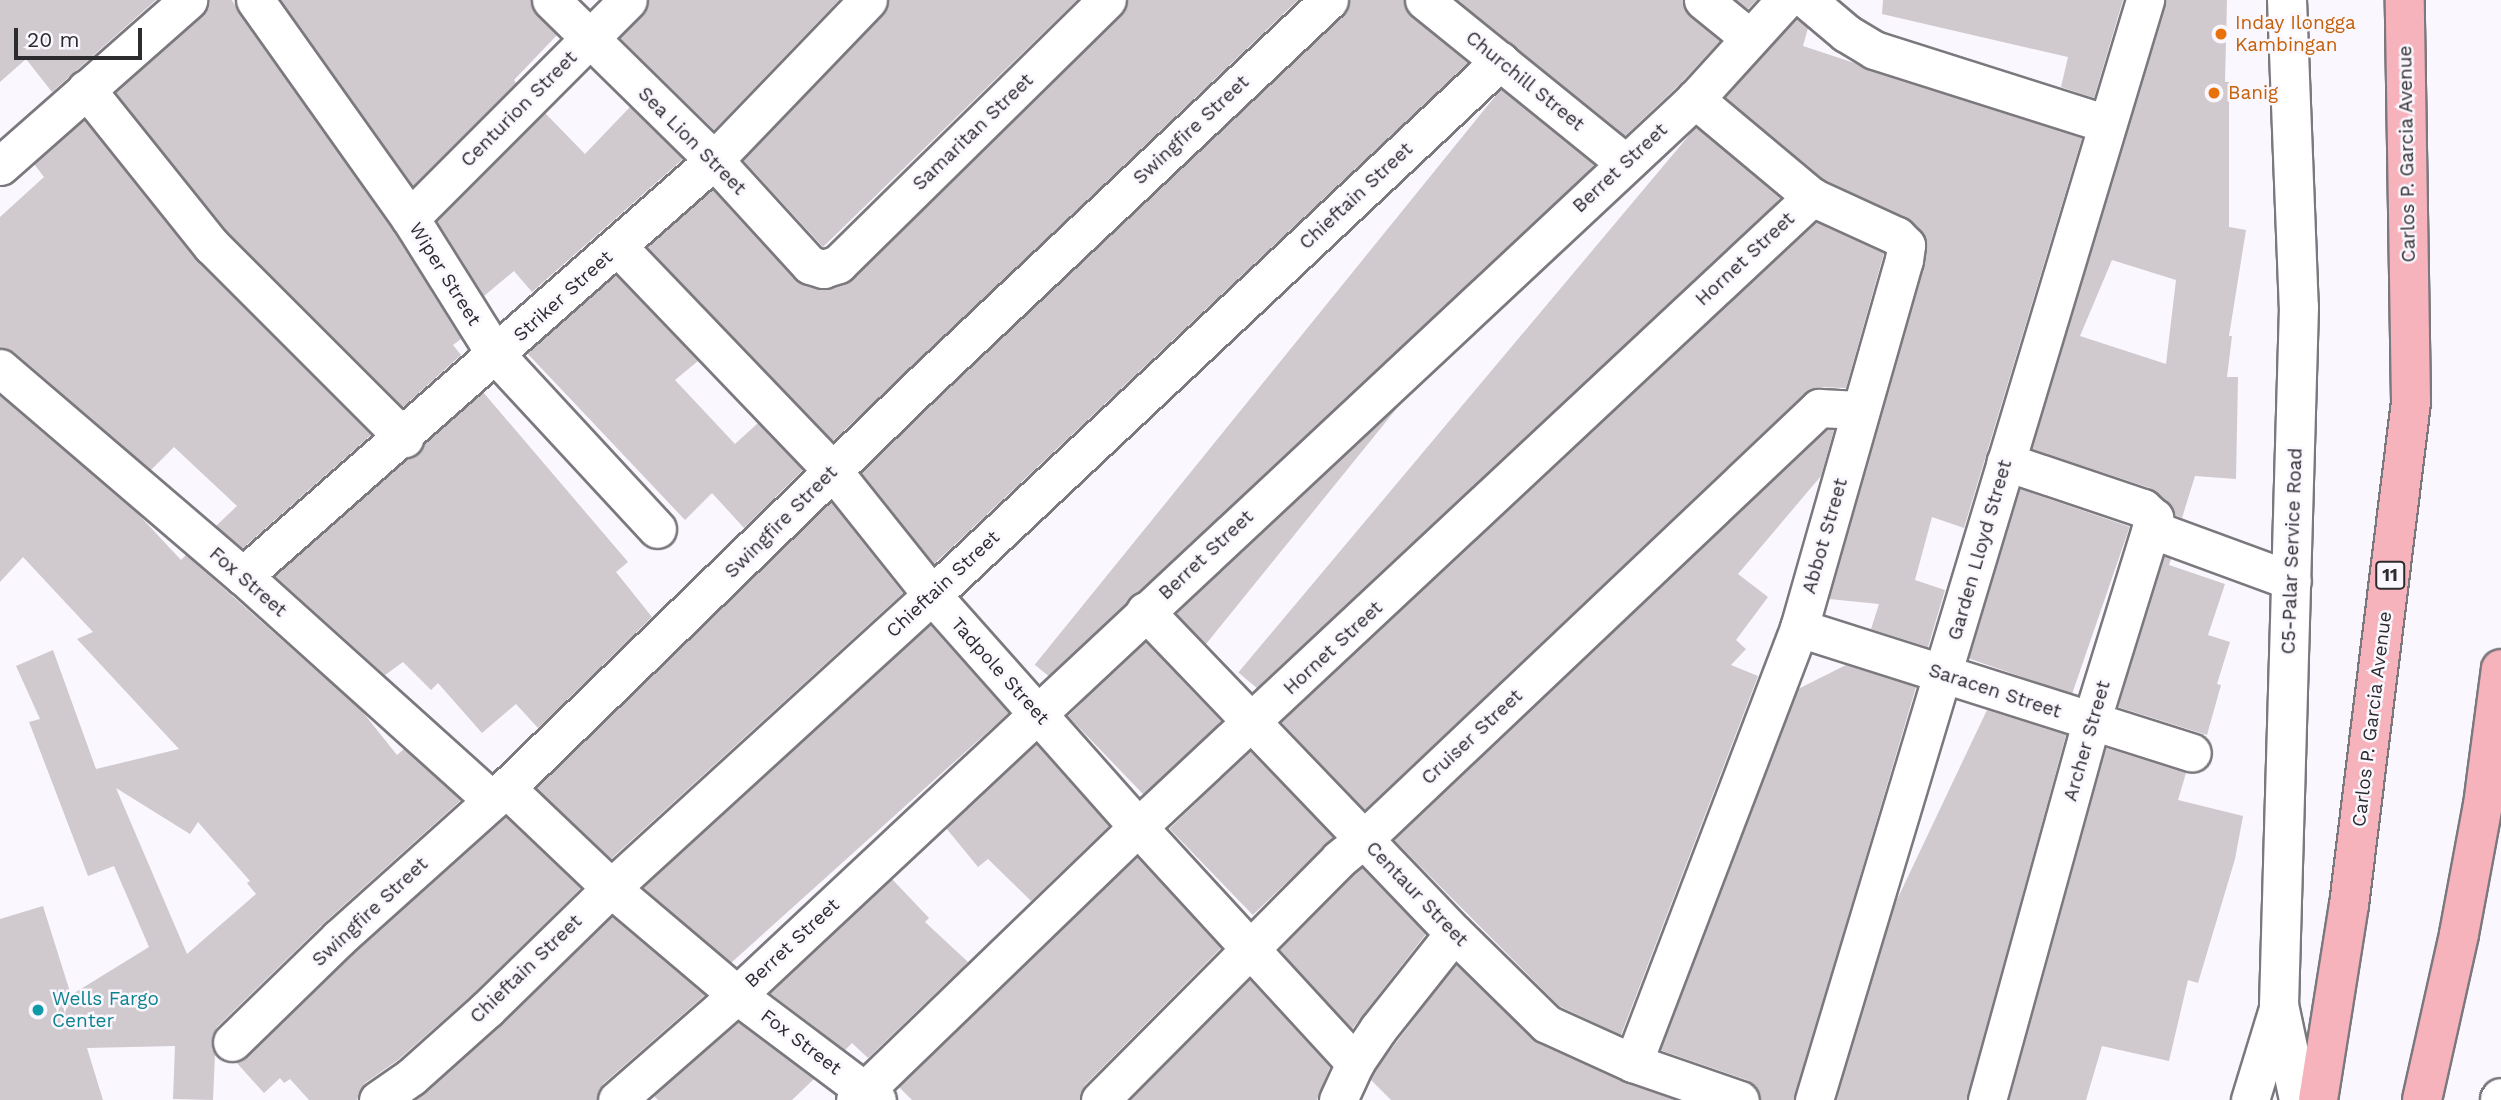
<!DOCTYPE html>
<html>
<head>
<meta charset="utf-8">
<style>
	body { margin:0 }
	#map { position:relative; width:2501px; height:1100px; overflow:hidden; background:#faf7fe; font-family:"Work Sans",sans-serif }
	div>[style] { position:absolute }
	[style*='--x'] { left:calc(var(--x)*1px); top:calc(var(--y)*1px); width:calc(var(--w)*1px); rotate:calc(var(--a)*1deg) }
	.building>* { inset:0; background:#d0c9ce; transform-origin:0 0 }
	.roads { filter:drop-shadow(2px 0 #7b787e) drop-shadow(-2px 0 #7b787e) drop-shadow(0 2px #7b787e) drop-shadow(0 -2px #7b787e) }
	.minor>* { height:37px; margin:-18.5px; padding:0 18.5px; transform-origin:18.5px; border-radius:18.5px; background:#fff }
	.tertiary>* { height:38px; margin:-19px; padding:0 19px; transform-origin:19px; border-radius:19px; background:#fff }
	.secondary>* { height:38px; margin:-19px; padding:0 19px; transform-origin:19px; border-radius:19px; background:#fff }
	.primary>* { height:38px; margin:-19px; padding:0 19px; transform-origin:19px; border-radius:19px; background:#f7b3bc }
	.dots>* { width:19px; height:19px; translate:-50% -50%; box-sizing:border-box; border:4px solid #faf7fe; border-radius:50% }
	span { translate:-50% -50%; white-space:nowrap; text-align:center; line-height:1.15; -webkit-text-stroke:5px #faf7fe; paint-order:stroke }
	.shield-label span { padding:2px 5px; background:#faf7fe; border:2px solid; border-radius:5px; -webkit-text-stroke-width:0 }
	.shield-label { font-size:18px; color:#2c2b2e; font-weight:700 }
	.food-label { font-size:19px; color:#c56008 }
	.left { translate:0 -50%; text-align:left }
	.street-label { font-size:19px; color:#2c2b2e }
	.culture-label { font-size:19px; color:#0d838f }
	.scale { position:absolute; left:14px; top:28px; width:128px; height:32px; box-sizing:border-box; border:4px solid #2c2b2e; border-top:0; padding-left:9px; font-size:21px; line-height:24px; white-space:nowrap; color:#2c2b2e; -webkit-text-stroke:5px #faf7fe; paint-order:stroke }
</style>
</head>
<body>
<div id="map">
	<div class="building">
		<i style="clip-path:polygon(0 0,156px 0,52px 92px,26px 59px,0 82px)"></i>
		<i style="clip-path:polygon(208px 0,232px 0,238px 12px,393px 230px,461px 339px,453px 345px,461px 355px,403px 407px,228px 232px,115px 92px,202px 16px)"></i>
		<i style="clip-path:polygon(281px 0,531px 0,536px 14px,557px 35px,514px 80px,516px 83px,413px 186px)"></i>
		<i style="clip-path:polygon(648px 0,839px 0,714px 130px,620px 38px,643px 15px)"></i>
		<i style="clip-path:polygon(888px 0,1077px 0,823px 247px,743px 160px,883px 15px)"></i>
		<i style="clip-path:polygon(1127px 0,1298px 0,833px 441px,647px 247px,712px 189px,795px 280px,818px 289px,845px 284px,1122px 15px)"></i>
		<i style="clip-path:polygon(1349px 0,1404px 0,1411px 16px,1468px 63px,934px 564px,861px 472px,1343px 15px)"></i>
		<i style="clip-path:polygon(1457px 0,1683px 0,1689px 16px,1720px 41px,1680px 84px,1625px 136px)"></i>
		<i style="clip-path:polygon(1736px 0,1757px 0,1748px 9px)"></i>
		<i style="clip-path:polygon(1883px 0,2123px 0,2094px 98px,2061px 87px,2068px 57px,1882px 14px)"></i>
		<i style="clip-path:polygon(evenodd,2165px 0,2227px 0,2225px 82px,2229px 82px,2229px 227px,2246px 230px,2229px 336px,2232px 336px,2227px 377px,2238px 377px,2236px 479px,2195px 476px,2182px 518px,2174px 515px,2168px 502px,2150px 488px,2032px 449px,2165px 0,2112px 260px,2176px 280px,2166px 364px,2080px 336px,2112px 260px)"></i>
		<i style="clip-path:polygon(1796px 19px,1808px 28px,1803px 46px,2082px 138px,1964px 528px,1932px 517px,1915px 580px,1945px 590px,1928px 647px,1871px 629px,1879px 604px,1829px 599px,1927px 247px,1926px 238px,1911px 221px,1823px 179px,1725px 97px)"></i>
		<i style="left:1501px;top:89px;width:120px;height:741px;rotate:39deg"></i>
		<i style="clip-path:polygon(630px 107px,683px 159px,532px 292px,514px 271px,484px 296px,437px 221px,545px 113px,585px 154px)"></i>
		<i style="clip-path:polygon(84px 120px,197px 261px,371px 435px,243px 548px,216px 526px,237px 506px,174px 447px,151px 470px,14px 352px,0 348px,0 217px,44px 177px,34px 164px)"></i>
		<i style="left:1696px;top:127px;width:110px;height:712px;rotate:40deg"></i>
		<i style="clip-path:polygon(1816px 222px,1884px 253px,1846px 388px,1819px 387px,1805px 393px,1365px 810px,1281px 722px)"></i>
		<i style="clip-path:polygon(616px 275px,698px 361px,675px 380px,735px 444px,758px 423px,803px 470px,744px 528px,712px 493px,685px 520px,527px 353px)"></i>
		<i style="clip-path:polygon(483px 392px,628px 562px,616px 572px,652px 617px,538px 728px,516px 704px,482px 733px,438px 683px,431px 690px,403px 662px,385px 675px,275px 576px,408px 458px,418px 453px,424px 444px)"></i>
		<i style="clip-path:polygon(evenodd,0 396px,139px 515px,181px 560px,186px 555px,361px 710px,397px 755px,404px 749px,461px 800px,325px 922px,217px 1027px,212px 1037px,215px 1054px,213px 1100px,173px 1099px,175px 1046px,87px 1048px,103px 1100px,0 1100px,0 919px,43px 906px,71px 995px,149px 947px,114px 866px,88px 876px,29px 722px,40px 719px,16px 666px,53px 650px,96px 769px,179px 749px,77px 639px,93px 632px,23px 557px,0 582px,0 396px,116px 788px,190px 834px,198px 822px,250px 881px,247px 883px,256px 894px,187px 954px,116px 788px)"></i>
		<i style="clip-path:polygon(1827px 429px,1834px 430px,1821px 476px,1738px 574px,1768px 597px,1736px 640px,1746px 649px,1731px 665px,1758px 676px,1621px 1035px,1559px 1006px,1394px 840px)"></i>
		<i style="left:2020px;top:489px;width:116px;height:177px;rotate:19deg"></i>
		<i style="clip-path:polygon(831px 502px,903px 593px,611px 859px,536px 788px)"></i>
		<i style="clip-path:polygon(2164px 556px,2171px 559px,2169px 565px,2225px 584px,2208px 635px,2230px 642px,2217px 684px,2221px 685px,2207px 735px,2118px 707px)"></i>
		<i style="left:930px;top:625px;width:118px;height:389px;rotate:48deg"></i>
		<i style="left:1145px;top:642px;width:110px;height:107px;rotate:46deg"></i>
		<i style="clip-path:polygon(1846px 665px,1916px 687px,1794px 1100px,1760px 1100px,1756px 1087px,1747px 1080px,1660px 1050px,1798px 689px)"></i>
		<i style="clip-path:polygon(1987px 710px,2066px 735px,1967px 1100px,1836px 1100px,1894px 906px)"></i>
		<i style="clip-path:polygon(1036px 744px,1109px 826px,1031px 901px,988px 859px,978px 867px,946px 828px)"></i>
		<i style="clip-path:polygon(2106px 748px,2186px 773px,2178px 800px,2243px 816px,2235px 859px,2198px 983px,2188px 980px,2169px 1061px,2102px 1046px,2086px 1100px,2009px 1100px)"></i>
		<i style="left:1250px;top:751px;width:120px;height:112px;rotate:46deg"></i>
		<i style="clip-path:polygon(506px 817px,581px 888px,473px 994px,398px 1060px,365px 1083px,357px 1100px,309px 1100px,290px 1079px,284px 1083px,280px 1078px,264px 1093px,236px 1062px,247px 1057px,353px 953px)"></i>
		<i style="clip-path:polygon(1137px 857px,1221px 948px,1085px 1085px,1080px 1100px,912px 1100px,899px 1087px)"></i>
		<i style="clip-path:polygon(1362px 867px,1426px 934px,1352px 1029px,1279px 949px)"></i>
		<i style="clip-path:polygon(892px 879px,929px 918px,925px 922px,968px 962px,868px 1058px,852px 1043px,845px 1050px,770px 993px)"></i>
		<i style="clip-path:polygon(612px 916px,705px 995px,603px 1084px,597px 1100px,415px 1100px,502px 1024px)"></i>
		<i style="clip-path:polygon(1456px 964px,1538px 1043px,1624px 1082px,1676px 1100px,1391px 1100px,1371px 1080px,1373px 1073px)"></i>
		<i style="clip-path:polygon(1249px 979px,1330px 1067px,1317px 1100px,1130px 1100px)"></i>
		<i style="clip-path:polygon(738px 1022px,814px 1079px,792px 1100px,658px 1100px,654px 1096px)"></i>
	</div>
	<div class="roads">
		<div class="minor">
			<i style="--x:255;--y:0;--w:267;--a:54.6"></i>
			<i style="--x:410;--y:218;--w:162;--a:57.9"></i>
			<i style="--x:496;--y:355;--w:237;--a:47.2"></i>
			<i style="--x:551;--y:0;--w:228;--a:44.5"></i>
			<i style="--x:714;--y:160;--w:142;--a:47.6"></i>
			<i style="--x:810;--y:265;--w:14;--a:17"></i>
			<i style="--x:823;--y:269;--w:16;--a:-18"></i>
			<i style="--x:838;--y:264;--w:377;--a:-44.5"></i>
			<i style="--x:1424;--y:0;--w:259;--a:39"></i>
			<i style="--x:1703;--y:0;--w:60;--a:39"></i>
			<i style="--x:1807;--y:0;--w:51;--a:40.2"></i>
			<i style="--x:1846;--y:33;--w:33;--a:31"></i>
			<i style="--x:1874;--y:50;--w:244;--a:17.6"></i>
			<i style="--x:86;--y:89;--w:201;--a:51.3"></i>
			<i style="--x:212;--y:246;--w:272;--a:45"></i>
			<i style="--x:0;--y:166;--w:251;--a:-41.4"></i>
			<i style="--x:410;--y:218;--w:308;--a:-45"></i>
			<i style="--x:618;--y:247;--w:310;--a:46.2"></i>
			<i style="--x:833;--y:471;--w:159;--a:51.4"></i>
			<i style="--x:932;--y:595;--w:310;--a:48.4"></i>
			<i style="--x:1138;--y:827;--w:321;--a:47.4"></i>
			<i style="--x:0;--y:368;--w:320;--a:40.6"></i>
			<i style="--x:243;--y:576;--w:335;--a:42"></i>
			<i style="--x:2151;--y:529;--w:150;--a:20.2"></i>
			<i style="--x:243;--y:576;--w:628;--a:-41.45"></i>
			<i style="--x:714;--y:160;--w:222;--a:-46.1"></i>
			<i style="--x:1145;--y:611;--w:446;--a:46.2"></i>
			<i style="--x:1454;--y:933;--w:130;--a:44.4"></i>
			<i style="--x:1547;--y:1024;--w:94;--a:24.4"></i>
			<i style="--x:1633;--y:1063;--w:113;--a:19.1"></i>
			<i style="--x:1799;--y:628;--w:412;--a:17.6"></i>
			<i style="--x:506;--y:788;--w:145;--a:43.6"></i>
			<i style="--x:611;--y:888;--w:165;--a:40.3"></i>
			<i style="--x:737;--y:995;--w:175;--a:36.9"></i>
			<i style="--x:232;--y:1042;--w:149;--a:-44.2"></i>
			<i style="--x:339;--y:938;--w:224;--a:-41.9"></i>
			<i style="--x:506;--y:788;--w:578;--a:-44.16"></i>
			<i style="--x:921;--y:385;--w:561;--a:-43.34"></i>
			<i style="--x:1633;--y:1063;--w:466;--a:-69.1"></i>
			<i style="--x:1799;--y:628;--w:383;--a:-74.1"></i>
			<i style="--x:1904;--y:260;--w:15;--a:-82"></i>
			<i style="--x:1906;--y:245;--w:13;--a:-135"></i>
			<i style="--x:1897;--y:236;--w:94;--a:-155.4"></i>
			<i style="--x:1812;--y:197;--w:153;--a:-140.1"></i>
			<i style="--x:378;--y:1100;--w:40;--a:-34.9"></i>
			<i style="--x:411;--y:1077;--w:102;--a:-41.8"></i>
			<i style="--x:487;--y:1009;--w:173;--a:-44.3"></i>
			<i style="--x:611;--y:888;--w:435;--a:-42.4"></i>
			<i style="--x:932;--y:595;--w:780;--a:-43.23"></i>
			<i style="--x:617;--y:1100;--w:159;--a:-41.2"></i>
			<i style="--x:737;--y:995;--w:1312;--a:-43.08"></i>
			<i style="--x:1695;--y:99;--w:134;--a:-47.7"></i>
			<i style="--x:855;--y:1100;--w:393;--a:-44"></i>
			<i style="--x:1138;--y:827;--w:923;--a:-43.07"></i>
			<i style="--x:1100;--y:1100;--w:339;--a:-45.2"></i>
			<i style="--x:1339;--y:859;--w:32;--a:-39"></i>
			<i style="--x:1364;--y:839;--w:627;--a:-43.45"></i>
			<i style="--x:1819;--y:408;--w:41;--a:2.8"></i>
			<i style="--x:1338;--y:1100;--w:41;--a:-65.3"></i>
			<i style="--x:1355;--y:1063;--w:41;--a:-55.9"></i>
			<i style="--x:1378;--y:1029;--w:122;--a:-51.6"></i>
			<i style="--x:1814;--y:1100;--w:1149;--a:-73.25"></i>
			<i style="--x:1987;--y:1100;--w:392;--a:-74.6"></i>
			<i style="--x:2091;--y:722;--w:214;--a:-72.8"></i>
			<i style="--x:2154;--y:518;--w:15;--a:-138"></i>
			<i style="--x:2143;--y:508;--w:145;--a:-161.4"></i>
			<i style="--x:2250;--y:1100;--w:99;--a:-73"></i>
		</div>
		<div class="tertiary">
			<i style="--x:2287;--y:0;--w:307;--a:87.8"></i>
			<i style="--x:2299;--y:307;--w:698;--a:91.64"></i>
			<i style="--x:2279;--y:1005;--w:97;--a:78.1"></i>
		</div>
		<div class="secondary">
			<i style="--x:2500;--y:1100;--w:2;--a:-63"></i>
		</div>
		<div class="primary">
			<i style="--x:2318;--y:1100;--w:197;--a:-81"></i>
			<i style="--x:2349;--y:905;--w:507;--a:-82.97"></i>
			<i style="--x:2411;--y:402;--w:402;--a:-90.9"></i>
			<i style="--x:2422;--y:1100;--w:170;--a:-77.4"></i>
			<i style="--x:2459;--y:934;--w:131;--a:-79.5"></i>
			<i style="--x:2483;--y:805;--w:137;--a:-82.5"></i>
		</div>
	</div>
	<div class="dots">
		<i style="left:2221px;top:34px;background:#e8710a"></i>
		<i style="left:2214px;top:93px;background:#e8710a"></i>
		<i style="left:38px;top:1010px;background:#0f9aa8"></i>
	</div>
	<div class="shield-label">
		<span style="left:2390px;top:575px">11</span>
	</div>
	<div class="food-label">
		<span class="left" style="left:2235px;top:34px">Inday Ilongga<br>Kambingan</span>
		<span class="left" style="left:2228px;top:93px">Banig</span>
	</div>
	<div class="street-label">
		<span style="left:1525px;top:81px;rotate:39deg">Churchill Street</span>
		<span style="left:519px;top:109px;rotate:-45deg">Centurion Street</span>
		<span style="left:1191px;top:130px;rotate:-43deg">Swingfire Street</span>
		<span style="left:973px;top:132px;rotate:-44deg">Samaritan Street</span>
		<span style="left:692px;top:141px;rotate:45deg">Sea Lion Street</span>
		<span style="left:2407px;top:154px;rotate:-91deg">Carlos P. Garcia Avenue</span>
		<span style="left:1620px;top:168px;rotate:-43deg">Berret Street</span>
		<span style="left:1356px;top:196px;rotate:-43deg">Chieftain Street</span>
		<span style="left:1745px;top:259px;rotate:-43deg">Hornet Street</span>
		<span style="left:445px;top:274px;rotate:58deg">Wiper Street</span>
		<span style="left:563px;top:296px;rotate:-42deg">Striker Street</span>
		<span style="left:781px;top:522px;rotate:-45deg">Swingfire Street</span>
		<span style="left:1825px;top:536px;rotate:-74deg">Abbot Street</span>
		<span style="left:1980px;top:550px;rotate:-74deg">Garden Lloyd Street</span>
		<span style="left:2292px;top:551px;rotate:-88deg">C5-Palar Service Road</span>
		<span style="left:1206px;top:555px;rotate:-43deg">Berret Street</span>
		<span style="left:248px;top:582px;rotate:41deg">Fox Street</span>
		<span style="left:943px;top:584px;rotate:-43deg">Chieftain Street</span>
		<span style="left:1333px;top:648px;rotate:-43deg">Hornet Street</span>
		<span style="left:1000px;top:671px;rotate:48deg">Tadpole Street</span>
		<span style="left:1995px;top:691px;rotate:18deg">Saracen Street</span>
		<span style="left:2372px;top:719px;rotate:-83deg">Carlos P. Garcia Avenue</span>
		<span style="left:1472px;top:737px;rotate:-43deg">Cruiser Street</span>
		<span style="left:2087px;top:741px;rotate:-74deg">Archer Street</span>
		<span style="left:1417px;top:894px;rotate:46deg">Centaur Street</span>
		<span style="left:370px;top:912px;rotate:-43deg">Swingfire Street</span>
		<span style="left:792px;top:943px;rotate:-43deg">Berret Street</span>
		<span style="left:526px;top:969px;rotate:-44deg">Chieftain Street</span>
		<span style="left:801px;top:1042px;rotate:37deg">Fox Street</span>
	</div>
	<div class="culture-label">
		<span class="left" style="left:52px;top:1010px">Wells Fargo<br>Center</span>
	</div>
	<div class="scale">20 m</div>
</div>
</body>
</html>
